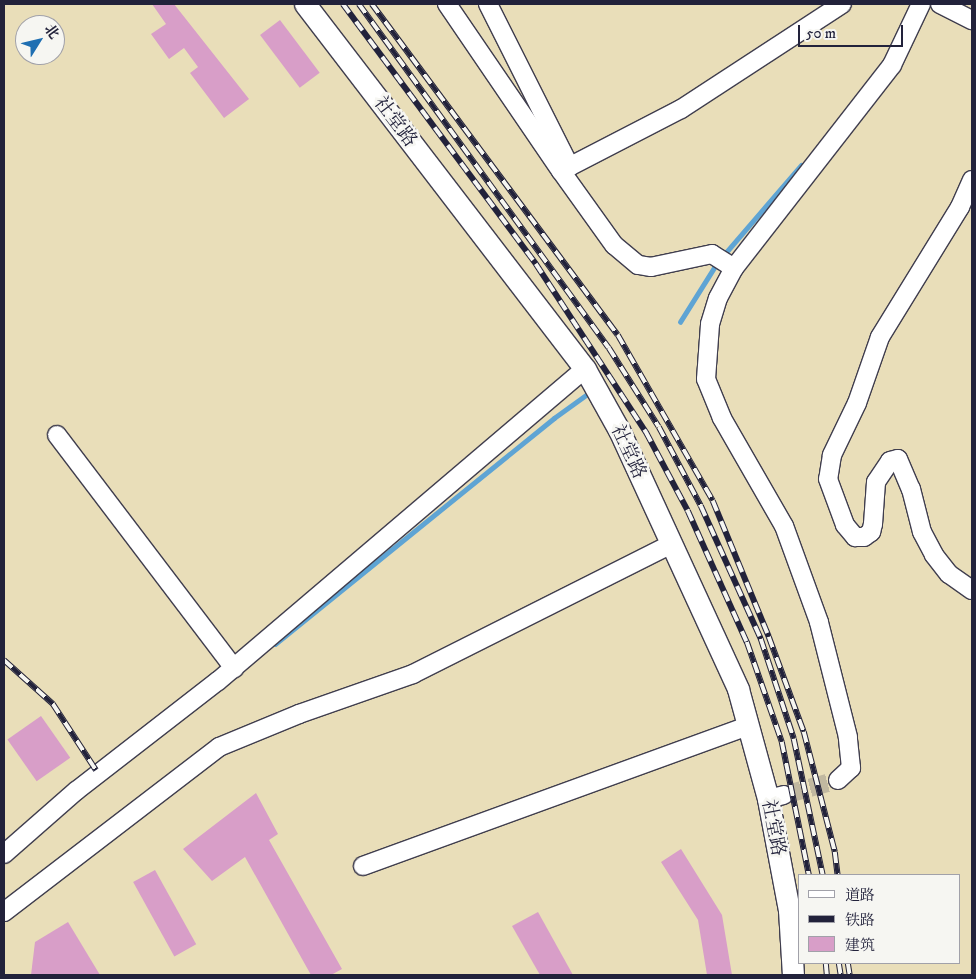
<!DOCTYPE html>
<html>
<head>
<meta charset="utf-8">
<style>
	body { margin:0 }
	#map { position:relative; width:976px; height:979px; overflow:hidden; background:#e9deb9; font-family:"IM FELL DW Pica","Noto Serif SC",serif }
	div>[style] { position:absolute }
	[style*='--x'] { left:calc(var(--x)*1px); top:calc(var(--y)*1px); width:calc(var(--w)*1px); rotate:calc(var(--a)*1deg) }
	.stream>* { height:4.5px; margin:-2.25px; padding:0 2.25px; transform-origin:2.25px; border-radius:2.25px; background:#5ea4d4 }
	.building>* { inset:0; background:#d89ec8; transform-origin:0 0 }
	.minor-tunnel>* { height:18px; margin-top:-9px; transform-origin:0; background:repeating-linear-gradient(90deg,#c1b8a0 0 18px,transparent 0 27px) }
	.roads { filter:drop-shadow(1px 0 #403e4e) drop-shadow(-1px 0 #403e4e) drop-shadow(0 1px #403e4e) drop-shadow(0 -1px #403e4e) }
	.minor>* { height:18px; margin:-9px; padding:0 9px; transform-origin:9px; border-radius:9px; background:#fff }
	.tertiary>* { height:21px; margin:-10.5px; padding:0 10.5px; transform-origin:10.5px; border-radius:10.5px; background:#fff }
	.rail>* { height:5.5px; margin-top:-2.75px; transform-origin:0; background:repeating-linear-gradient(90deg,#f6f6f2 0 11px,#22223b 0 22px); box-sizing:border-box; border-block:1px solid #22223b }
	span { translate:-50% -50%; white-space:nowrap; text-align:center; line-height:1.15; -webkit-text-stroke:5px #f6f6f2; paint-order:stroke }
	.street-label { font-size:19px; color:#22223b }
	.frame { position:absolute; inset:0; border:5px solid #22223b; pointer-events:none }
	.legend { position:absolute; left:798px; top:874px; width:162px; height:90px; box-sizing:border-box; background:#f6f6f2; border:1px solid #a1a1a9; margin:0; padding:6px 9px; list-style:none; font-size:15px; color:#22223b }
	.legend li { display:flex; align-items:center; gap:10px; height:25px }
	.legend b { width:25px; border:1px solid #a1a1a9 }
	.north { position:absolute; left:15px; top:15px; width:50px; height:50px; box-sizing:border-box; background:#f6f6f2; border:1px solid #a1a1a9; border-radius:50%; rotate:54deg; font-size:14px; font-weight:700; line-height:20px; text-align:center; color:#22223b }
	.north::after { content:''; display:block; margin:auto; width:18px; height:22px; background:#1f6fb2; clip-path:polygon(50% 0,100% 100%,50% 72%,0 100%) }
	.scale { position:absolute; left:798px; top:25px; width:105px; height:22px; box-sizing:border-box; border:2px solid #22223b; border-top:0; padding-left:6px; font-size:15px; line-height:18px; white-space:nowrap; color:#22223b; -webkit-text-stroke:4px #f6f6f2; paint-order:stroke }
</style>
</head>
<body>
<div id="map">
	<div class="stream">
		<i style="--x:722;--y:257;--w:121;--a:-49.3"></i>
		<i style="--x:680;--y:322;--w:70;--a:-57.9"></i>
		<i style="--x:275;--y:644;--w:359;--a:-39"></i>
		<i style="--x:554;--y:418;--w:44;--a:-35.8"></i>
	</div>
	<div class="building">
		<i style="clip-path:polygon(152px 4px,174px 4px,249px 99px,224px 118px,190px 73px,198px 67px,184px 48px,169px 59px,151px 34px,166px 24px)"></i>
		<i style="left:280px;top:20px;width:66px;height:25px;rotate:53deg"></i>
		<i style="left:41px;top:716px;width:51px;height:41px;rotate:55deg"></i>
		<i style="clip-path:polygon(256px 793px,278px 834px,269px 840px,342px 969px,331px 975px,311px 975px,245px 857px,212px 881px,183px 849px)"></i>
		<i style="clip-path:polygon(681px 849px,722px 915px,732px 975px,707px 975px,698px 920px,661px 862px)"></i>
		<i style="left:155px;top:870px;width:85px;height:25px;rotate:61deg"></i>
		<i style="clip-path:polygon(538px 912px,573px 975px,540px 975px,512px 926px)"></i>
		<i style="clip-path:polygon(68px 922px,100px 975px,31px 975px,35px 942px)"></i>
	</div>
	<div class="minor-tunnel">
		<i style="--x:784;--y:795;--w:56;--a:-15.5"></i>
	</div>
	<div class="roads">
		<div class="minor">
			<i style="--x:447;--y:4;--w:202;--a:55.7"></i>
			<i style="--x:488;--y:4;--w:182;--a:63.3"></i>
			<i style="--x:940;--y:4;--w:36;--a:27"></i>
			<i style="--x:972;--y:180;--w:30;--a:114"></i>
			<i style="--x:960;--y:207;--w:153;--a:121.6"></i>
			<i style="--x:880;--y:337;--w:70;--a:109.2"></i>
			<i style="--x:857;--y:403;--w:58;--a:115.7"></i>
			<i style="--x:832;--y:455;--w:24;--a:99"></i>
			<i style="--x:828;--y:479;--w:49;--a:69.7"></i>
			<i style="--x:845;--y:525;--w:16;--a:50"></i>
			<i style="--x:855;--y:537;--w:9;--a:0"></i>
			<i style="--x:864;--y:537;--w:9;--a:-36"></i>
			<i style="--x:871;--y:532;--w:8;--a:-76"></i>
			<i style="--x:873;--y:524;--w:42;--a:-85.9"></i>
			<i style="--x:876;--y:482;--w:25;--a:-56"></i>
			<i style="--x:890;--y:461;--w:8;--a:-14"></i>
			<i style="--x:898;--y:459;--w:33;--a:67"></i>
			<i style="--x:911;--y:489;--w:44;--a:75.7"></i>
			<i style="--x:922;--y:532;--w:26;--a:62"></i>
			<i style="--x:934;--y:555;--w:24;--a:52"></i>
			<i style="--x:949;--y:574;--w:28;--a:35"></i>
			<i style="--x:734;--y:268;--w:26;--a:-148"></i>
			<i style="--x:712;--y:254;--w:62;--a:168"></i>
			<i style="--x:651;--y:267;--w:13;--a:-171"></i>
			<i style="--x:638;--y:265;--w:31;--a:-140"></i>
			<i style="--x:614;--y:245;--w:91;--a:-125.6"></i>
			<i style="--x:561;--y:171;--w:135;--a:-27.3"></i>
			<i style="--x:681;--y:109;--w:192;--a:-33.1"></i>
			<i style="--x:57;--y:435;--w:293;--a:52.8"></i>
			<i style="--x:838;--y:780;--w:18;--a:-43"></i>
			<i style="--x:851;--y:768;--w:31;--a:-96"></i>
			<i style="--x:848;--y:737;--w:119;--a:-104.2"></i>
			<i style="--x:819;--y:622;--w:102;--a:-110"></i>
			<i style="--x:784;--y:526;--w:125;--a:-119.9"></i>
			<i style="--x:722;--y:418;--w:42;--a:-112.3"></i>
			<i style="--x:706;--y:379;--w:55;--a:-85.8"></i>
			<i style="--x:710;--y:324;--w:27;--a:-73"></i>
			<i style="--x:718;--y:298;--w:34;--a:-62"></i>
			<i style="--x:734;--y:268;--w:257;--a:-52.1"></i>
			<i style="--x:892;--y:65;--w:68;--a:-64.6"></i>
			<i style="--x:768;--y:799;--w:16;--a:-14"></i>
			<i style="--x:4;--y:854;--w:96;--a:-41.2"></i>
			<i style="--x:76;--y:791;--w:180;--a:-37.8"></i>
			<i style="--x:218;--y:681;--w:482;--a:-40.4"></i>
			<i style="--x:363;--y:866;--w:410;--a:-20"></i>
			<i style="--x:4;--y:912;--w:271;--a:-37.5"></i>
			<i style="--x:219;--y:747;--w:87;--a:-22.4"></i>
			<i style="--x:299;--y:714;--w:121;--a:-19.3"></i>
			<i style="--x:413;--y:674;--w:289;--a:-26.7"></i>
		</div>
		<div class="tertiary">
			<i style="--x:305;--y:4;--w:460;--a:52.5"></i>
			<i style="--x:585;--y:369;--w:70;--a:60.9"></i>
			<i style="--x:619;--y:430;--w:285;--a:65.3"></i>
			<i style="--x:738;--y:689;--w:114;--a:74.7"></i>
			<i style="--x:768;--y:799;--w:113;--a:79.3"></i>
			<i style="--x:789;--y:910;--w:65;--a:86.5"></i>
		</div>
	</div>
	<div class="rail">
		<i style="--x:343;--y:4;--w:324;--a:53.4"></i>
		<i style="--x:536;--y:264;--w:201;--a:56.8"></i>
		<i style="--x:646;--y:432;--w:89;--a:62"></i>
		<i style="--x:688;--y:511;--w:144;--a:65.8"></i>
		<i style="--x:747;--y:642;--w:106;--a:70.7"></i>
		<i style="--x:782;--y:742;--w:136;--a:78.5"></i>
		<i style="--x:359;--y:4;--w:425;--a:54"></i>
		<i style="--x:609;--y:348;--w:93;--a:57.7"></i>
		<i style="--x:659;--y:427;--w:89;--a:62"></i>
		<i style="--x:701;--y:506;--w:146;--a:65.7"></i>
		<i style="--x:761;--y:639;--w:105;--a:71.7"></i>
		<i style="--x:794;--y:739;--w:139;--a:78"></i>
		<i style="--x:372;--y:4;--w:412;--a:53.4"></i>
		<i style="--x:618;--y:335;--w:191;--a:60.2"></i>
		<i style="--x:713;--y:501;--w:147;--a:67.6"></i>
		<i style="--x:769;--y:637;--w:101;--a:69.8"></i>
		<i style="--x:804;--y:732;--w:124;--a:75.5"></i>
		<i style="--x:835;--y:852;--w:23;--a:83"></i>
		<i style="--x:4;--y:660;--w:66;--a:41.9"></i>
		<i style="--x:53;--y:704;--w:79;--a:56.9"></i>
		<i style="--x:826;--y:963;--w:12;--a:85"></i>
		<i style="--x:839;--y:963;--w:12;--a:81"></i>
		<i style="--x:848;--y:963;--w:12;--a:81"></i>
	</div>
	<div class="street-label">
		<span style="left:395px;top:122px;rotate:53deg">社堂路</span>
		<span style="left:628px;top:452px;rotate:65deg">社堂路</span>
		<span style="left:773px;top:828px;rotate:79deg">社堂路</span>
	</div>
	<div class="frame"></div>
	<ul class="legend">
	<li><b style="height:6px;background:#fff"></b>道路</li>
	<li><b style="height:6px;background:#22223b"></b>铁路</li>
	<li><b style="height:14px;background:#d89ec8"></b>建筑</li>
	</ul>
	<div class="north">北</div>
	<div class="scale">50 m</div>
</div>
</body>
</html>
